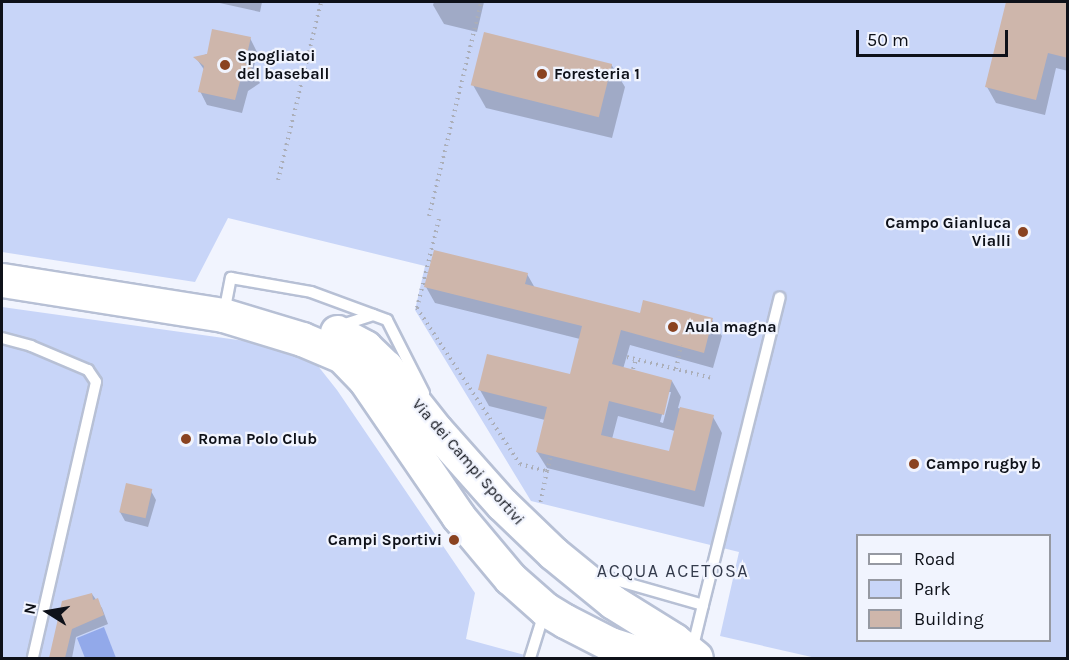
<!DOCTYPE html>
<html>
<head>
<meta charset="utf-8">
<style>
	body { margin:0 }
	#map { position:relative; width:1069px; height:660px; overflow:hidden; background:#f1f4fe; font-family:Karla,sans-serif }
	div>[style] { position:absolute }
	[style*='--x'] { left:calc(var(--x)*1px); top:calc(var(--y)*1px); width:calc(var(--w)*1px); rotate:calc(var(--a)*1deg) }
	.green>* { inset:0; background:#c8d5f8 }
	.water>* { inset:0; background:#92a9ea }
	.shadow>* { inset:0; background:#0003 }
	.building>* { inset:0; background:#ceb6ab; transform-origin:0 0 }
	.path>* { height:4px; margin-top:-2px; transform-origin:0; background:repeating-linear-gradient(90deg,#abaeb8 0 1.5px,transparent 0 6px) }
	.roads { filter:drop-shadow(2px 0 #b7c0d5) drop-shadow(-2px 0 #b7c0d5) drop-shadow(0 2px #b7c0d5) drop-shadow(0 -2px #b7c0d5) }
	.service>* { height:10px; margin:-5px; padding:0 5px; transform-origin:5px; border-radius:5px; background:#fff }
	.primary>* { height:33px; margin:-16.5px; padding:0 16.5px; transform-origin:16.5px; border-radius:16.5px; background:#fff }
	.dots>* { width:16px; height:16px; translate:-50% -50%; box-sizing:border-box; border:3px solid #f1f4fe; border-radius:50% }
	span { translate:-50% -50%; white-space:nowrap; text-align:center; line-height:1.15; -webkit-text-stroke:4.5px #f1f4fe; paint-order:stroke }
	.poi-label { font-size:16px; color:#0e1119; font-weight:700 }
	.left { translate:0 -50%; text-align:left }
	.right { translate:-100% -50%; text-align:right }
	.street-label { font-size:16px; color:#0e1119 }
	.neighbourhood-label { font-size:18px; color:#343b4c; letter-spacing:1.5px }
	.frame { position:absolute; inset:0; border:3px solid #0e1119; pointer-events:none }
	.legend { position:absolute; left:856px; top:534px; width:195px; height:108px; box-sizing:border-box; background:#f1f4fe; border:2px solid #9699a2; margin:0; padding:8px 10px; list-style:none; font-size:18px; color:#0e1119 }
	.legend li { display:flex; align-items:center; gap:12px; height:30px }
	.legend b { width:30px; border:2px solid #9699a2 }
	.north { position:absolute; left:18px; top:582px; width:60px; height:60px; -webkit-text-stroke:4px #f1f4fe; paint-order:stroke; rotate:281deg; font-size:16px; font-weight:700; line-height:24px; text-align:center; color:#0e1119 }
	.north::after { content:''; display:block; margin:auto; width:21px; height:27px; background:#0e1119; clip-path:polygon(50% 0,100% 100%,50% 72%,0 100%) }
	.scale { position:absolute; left:856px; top:30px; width:152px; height:27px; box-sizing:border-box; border:3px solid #0e1119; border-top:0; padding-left:8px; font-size:18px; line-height:21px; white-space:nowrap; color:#0e1119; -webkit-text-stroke:4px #f1f4fe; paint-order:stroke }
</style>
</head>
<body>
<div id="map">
	<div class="green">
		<i style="clip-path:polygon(evenodd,2px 2px,1067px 2px,1067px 658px,816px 658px,720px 636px,739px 552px,531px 501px,415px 310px,425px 266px,228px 218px,195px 282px,2px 252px,2px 2px,858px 536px,1050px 536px,1050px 640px,858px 640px,858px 536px)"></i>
		<i style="clip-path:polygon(2px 307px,267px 344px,318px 366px,337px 390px,475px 593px,466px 639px,536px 658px,2px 658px)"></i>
	</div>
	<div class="water">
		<i style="clip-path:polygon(104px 627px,116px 658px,85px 658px,77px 638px)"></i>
	</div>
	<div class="shadow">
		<i style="clip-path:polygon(201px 2px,262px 2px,260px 12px,215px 2px)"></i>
		<i style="clip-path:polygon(434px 2px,484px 2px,477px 32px,444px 24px,433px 5px)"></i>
		<i style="clip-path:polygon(1007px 2px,1068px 2px,1068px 71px,1056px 68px,1045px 115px,996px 103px,987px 87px)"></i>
		<i style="clip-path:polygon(250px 38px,257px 52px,253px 72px,260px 83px,248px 91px,242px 113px,207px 105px,200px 91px,205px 71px,196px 58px)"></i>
		<i style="clip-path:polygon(611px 64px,625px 87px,612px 138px,486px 108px,473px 85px)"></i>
		<i style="clip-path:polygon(evenodd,527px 274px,535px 288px,641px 314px,712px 320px,722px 336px,713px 368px,630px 345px,623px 369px,672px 381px,681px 397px,678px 408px,713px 417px,722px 433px,704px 507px,547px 468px,537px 452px,545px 420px,489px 406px,480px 390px,571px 376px,580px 339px,435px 303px,426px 287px,527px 274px,668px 392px,671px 392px,663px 423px,660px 422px,668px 392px,527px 274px,618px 416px,675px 431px,670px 453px,612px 439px,618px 416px)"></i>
		<i style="clip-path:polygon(151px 491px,156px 500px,148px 527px,125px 521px,120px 512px)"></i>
		<i style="clip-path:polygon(92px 594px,102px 608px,108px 624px,76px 637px,72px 658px,50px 658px,63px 602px)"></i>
	</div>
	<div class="building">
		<i style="clip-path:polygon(1006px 2px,1068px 2px,1068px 58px,1048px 53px,1036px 100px,985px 87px)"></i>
		<i style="clip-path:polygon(212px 29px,251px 37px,245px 63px,253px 70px,241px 78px,235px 100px,198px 92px,204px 66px,193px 57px,207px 54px)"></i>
		<i style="left:484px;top:32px;width:132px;height:55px;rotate:14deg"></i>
		<i style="clip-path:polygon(434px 250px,528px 273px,525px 284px,640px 313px,643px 300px,713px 318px,704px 353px,621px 330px,612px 364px,672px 380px,664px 415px,609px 401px,601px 435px,669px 451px,680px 407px,714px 415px,695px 491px,536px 452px,547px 407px,478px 390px,487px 354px,570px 374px,582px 326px,424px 287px)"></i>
		<i style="left:126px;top:483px;width:27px;height:30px;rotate:13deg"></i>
		<i style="clip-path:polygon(92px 593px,93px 600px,98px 598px,104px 615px,72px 629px,65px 658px,49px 658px,62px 601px)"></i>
	</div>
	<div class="path">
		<i style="--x:1066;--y:39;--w:2;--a:0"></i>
		<i style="--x:278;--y:180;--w:183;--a:-76.4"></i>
		<i style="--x:429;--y:216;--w:220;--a:-76.3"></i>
		<i style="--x:439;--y:219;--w:92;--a:103.9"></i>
		<i style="--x:417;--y:308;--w:187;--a:56.6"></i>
		<i style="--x:520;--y:464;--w:28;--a:15"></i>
		<i style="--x:547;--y:471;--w:33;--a:102"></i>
		<i style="--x:627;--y:357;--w:88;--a:13.9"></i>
		<i style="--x:633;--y:369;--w:10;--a:-73"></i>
		<i style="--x:676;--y:369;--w:24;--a:-78"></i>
		<i style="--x:547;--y:471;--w:16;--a:-75"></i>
	</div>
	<div class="roads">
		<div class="service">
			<i style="--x:224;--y:313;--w:36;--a:-79"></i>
			<i style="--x:231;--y:278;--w:81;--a:9.9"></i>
			<i style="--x:311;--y:292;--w:81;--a:20.2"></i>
			<i style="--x:387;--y:320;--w:82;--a:63.1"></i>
			<i style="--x:339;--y:326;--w:36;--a:-18"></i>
			<i style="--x:2;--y:338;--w:30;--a:15"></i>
			<i style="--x:31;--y:346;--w:62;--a:22.8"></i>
			<i style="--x:88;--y:370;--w:14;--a:56"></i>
			<i style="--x:96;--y:382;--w:283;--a:102.9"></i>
			<i style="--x:598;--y:575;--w:109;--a:15.9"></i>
			<i style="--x:703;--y:605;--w:46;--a:103.7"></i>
			<i style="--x:703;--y:605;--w:317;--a:-76"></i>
			<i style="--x:530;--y:658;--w:47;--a:-72.7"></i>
		</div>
		<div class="primary">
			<i style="--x:2;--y:280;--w:224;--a:9"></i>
			<i style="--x:223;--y:315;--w:83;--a:16.9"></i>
			<i style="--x:302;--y:339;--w:43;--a:23"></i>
			<i style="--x:342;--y:356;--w:33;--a:46"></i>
			<i style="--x:365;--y:380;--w:165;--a:55.6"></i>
			<i style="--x:458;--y:516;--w:81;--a:50"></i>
			<i style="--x:510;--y:578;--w:47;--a:41.5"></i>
			<i style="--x:545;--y:609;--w:23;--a:31"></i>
			<i style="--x:565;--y:621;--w:51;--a:27.1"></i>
			<i style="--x:610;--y:644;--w:46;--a:17.7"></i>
			<i style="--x:337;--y:332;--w:32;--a:28"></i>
			<i style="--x:365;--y:347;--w:29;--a:44"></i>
			<i style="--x:386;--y:367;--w:80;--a:51.6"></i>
			<i style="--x:436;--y:430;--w:99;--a:48.3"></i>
			<i style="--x:502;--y:504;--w:71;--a:43.9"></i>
			<i style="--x:553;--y:553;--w:77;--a:39.2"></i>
			<i style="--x:613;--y:602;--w:72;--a:31.9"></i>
			<i style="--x:674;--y:640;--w:28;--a:39"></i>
		</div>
	</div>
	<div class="dots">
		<i style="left:225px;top:65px;background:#8a4321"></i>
		<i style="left:542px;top:74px;background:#8a4321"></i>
		<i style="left:1023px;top:232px;background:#8a4321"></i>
		<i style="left:673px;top:327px;background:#8a4321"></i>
		<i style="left:186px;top:439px;background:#8a4321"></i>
		<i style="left:914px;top:464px;background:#8a4321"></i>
		<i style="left:454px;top:540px;background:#8a4321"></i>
	</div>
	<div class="poi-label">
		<span class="left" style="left:237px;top:65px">Spogliatoi<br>del baseball</span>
		<span class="left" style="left:554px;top:74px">Foresteria 1</span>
		<span class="right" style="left:1011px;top:232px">Campo Gianluca<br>Vialli</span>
		<span class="left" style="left:685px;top:327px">Aula magna</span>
		<span class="left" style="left:198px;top:439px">Roma Polo Club</span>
		<span class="left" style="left:926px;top:464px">Campo rugby b</span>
		<span class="right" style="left:442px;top:540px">Campi Sportivi</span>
	</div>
	<div class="street-label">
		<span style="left:468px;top:462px;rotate:49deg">Via dei Campi Sportivi</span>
	</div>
	<div class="neighbourhood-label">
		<span style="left:673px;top:571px">ACQUA ACETOSA</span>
	</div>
	<div class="frame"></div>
	<ul class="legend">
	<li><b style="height:8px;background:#fff"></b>Road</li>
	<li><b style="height:16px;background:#c8d5f8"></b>Park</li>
	<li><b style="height:16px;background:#ceb6ab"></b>Building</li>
	</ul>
	<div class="north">N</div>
	<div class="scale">50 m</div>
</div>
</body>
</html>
